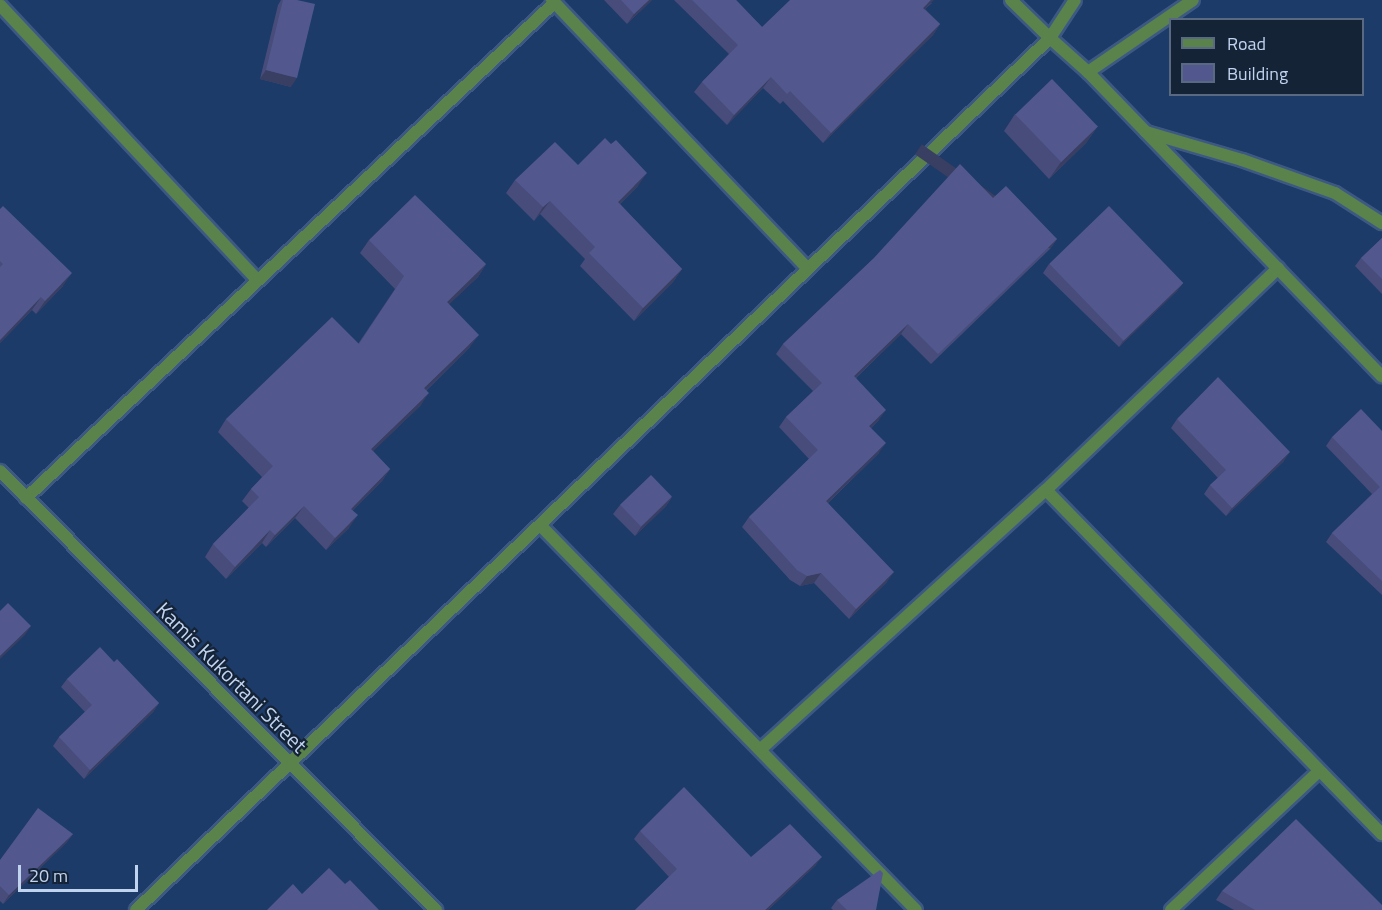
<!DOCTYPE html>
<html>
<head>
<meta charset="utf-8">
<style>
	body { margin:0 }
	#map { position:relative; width:1382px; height:910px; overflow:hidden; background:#1c3b68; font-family:"Titillium Web",sans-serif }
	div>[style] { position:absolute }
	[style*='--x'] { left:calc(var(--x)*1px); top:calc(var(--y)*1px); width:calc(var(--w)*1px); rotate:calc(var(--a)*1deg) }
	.roads { filter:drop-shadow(2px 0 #3d5983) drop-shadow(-2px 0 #3d5983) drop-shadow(0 2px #3d5983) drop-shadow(0 -2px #3d5983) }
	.minor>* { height:12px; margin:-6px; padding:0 6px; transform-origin:6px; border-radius:6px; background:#59834b }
	.wall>* { inset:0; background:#474c7a }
	.shaded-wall>* { inset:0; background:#393e63; transform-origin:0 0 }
	.building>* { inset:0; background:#52588e; transform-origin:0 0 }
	span { translate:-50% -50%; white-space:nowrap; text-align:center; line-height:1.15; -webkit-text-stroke:4.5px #152337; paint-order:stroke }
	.street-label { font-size:21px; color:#c0d3ef }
	.legend { position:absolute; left:1169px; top:18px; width:195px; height:78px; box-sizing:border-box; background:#152337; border:2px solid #596981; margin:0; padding:8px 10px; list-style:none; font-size:18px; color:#c0d3ef }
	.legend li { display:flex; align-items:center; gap:12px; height:30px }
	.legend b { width:30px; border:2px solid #596981 }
	.scale { position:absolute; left:18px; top:865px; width:120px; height:27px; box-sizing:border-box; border:3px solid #c0d3ef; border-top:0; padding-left:8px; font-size:18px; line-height:21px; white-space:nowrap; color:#c0d3ef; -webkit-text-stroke:4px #152337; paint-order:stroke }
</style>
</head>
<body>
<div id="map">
	<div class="roads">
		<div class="minor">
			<i style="--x:552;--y:0;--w:371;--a:46.4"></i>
			<i style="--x:1011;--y:0;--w:54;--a:44.3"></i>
			<i style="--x:1050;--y:38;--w:45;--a:-56.7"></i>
			<i style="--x:0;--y:5;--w:376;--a:46.9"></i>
			<i style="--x:1088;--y:72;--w:127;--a:-34.4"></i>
			<i style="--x:1146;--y:132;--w:100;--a:16.3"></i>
			<i style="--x:1242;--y:160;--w:99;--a:19.5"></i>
			<i style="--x:1335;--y:193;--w:56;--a:32.6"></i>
			<i style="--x:0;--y:471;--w:619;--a:45.2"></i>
			<i style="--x:1046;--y:490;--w:481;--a:45.7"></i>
			<i style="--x:26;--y:498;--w:724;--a:-43.15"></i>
			<i style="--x:540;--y:525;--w:538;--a:45.68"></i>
			<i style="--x:761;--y:749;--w:385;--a:-42.3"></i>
			<i style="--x:1046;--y:490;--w:321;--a:-43.7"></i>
			<i style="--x:136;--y:910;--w:1263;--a:-43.65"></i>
			<i style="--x:1050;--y:38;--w:51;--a:41.8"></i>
			<i style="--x:1088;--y:72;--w:423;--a:46"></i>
			<i style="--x:1171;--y:910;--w:203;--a:-43.2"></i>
		</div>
	</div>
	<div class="wall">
		<i style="clip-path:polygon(281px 0,297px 0,291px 87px,260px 79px,278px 5px)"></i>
		<i style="clip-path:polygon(604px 0,652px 0,627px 24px)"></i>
		<i style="clip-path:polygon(674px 0,736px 0,762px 27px,932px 3px,925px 9px,940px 24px,933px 35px,823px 143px,783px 101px,780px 104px,763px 88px,727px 125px,694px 92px,702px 82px,729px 54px)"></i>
		<i style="clip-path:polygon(1015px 114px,1098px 126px,1086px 143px,1049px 179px,1004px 131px)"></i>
		<i style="clip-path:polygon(515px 180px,638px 186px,620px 204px,682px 269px,673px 282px,634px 321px,580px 266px,585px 259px,540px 214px,534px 221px,506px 193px)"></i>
		<i style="clip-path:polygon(993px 198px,1057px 239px,1050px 249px,931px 364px,901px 334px,856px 378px,879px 420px,871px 428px,879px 453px,828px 503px,887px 582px,849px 619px,814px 583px,800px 586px,790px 580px,742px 527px,749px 517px,809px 459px,779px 427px,786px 417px,813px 391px,776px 354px,783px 344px,873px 259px)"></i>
		<i style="clip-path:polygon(0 209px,63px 286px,36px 314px,32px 310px,0 343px)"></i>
		<i style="clip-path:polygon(1382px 238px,1382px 294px,1355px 266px,1361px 258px)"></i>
		<i style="clip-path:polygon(369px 240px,486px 264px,478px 277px,449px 304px,470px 347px,427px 390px,421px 405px,373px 451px,390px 469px,382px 481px,353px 510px,349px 528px,326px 550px,295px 518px,266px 547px,262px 543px,226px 579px,205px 557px,213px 544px,249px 508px,242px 501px,251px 489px,262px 477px,218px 432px,226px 419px,358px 344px,395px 289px,360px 253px)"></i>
		<i style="clip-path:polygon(1049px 264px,1183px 283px,1177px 291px,1119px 347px,1043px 273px)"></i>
		<i style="clip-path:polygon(1177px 419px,1284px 461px,1226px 516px,1204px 494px,1210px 485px,1218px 478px,1171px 428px)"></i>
		<i style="clip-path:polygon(1382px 431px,1382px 595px,1326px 542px,1332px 533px,1372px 494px,1326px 446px,1332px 437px)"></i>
		<i style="clip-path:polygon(672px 497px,666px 506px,635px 536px,613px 514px,620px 505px)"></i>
		<i style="clip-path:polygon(114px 662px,159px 703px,153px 712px,84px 779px,53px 746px,59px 737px,85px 712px,61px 687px,67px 679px)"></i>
		<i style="clip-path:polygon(640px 831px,751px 857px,816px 865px,768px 910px,635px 910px,669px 877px,634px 839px)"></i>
		<i style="clip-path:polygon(73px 834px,67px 842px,3px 904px,0 901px,0 860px)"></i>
		<i style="clip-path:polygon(1222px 891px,1382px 910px,1234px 910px,1216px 900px)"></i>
		<i style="clip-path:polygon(837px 900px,876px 910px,833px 910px,831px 908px)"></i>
	</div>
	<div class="shaded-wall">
		<i style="clip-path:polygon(649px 0,652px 0,627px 24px,634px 14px)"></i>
		<i style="clip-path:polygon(931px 0,934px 0,916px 18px,923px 8px)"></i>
		<i style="clip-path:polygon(940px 24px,933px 35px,823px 143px,831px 133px)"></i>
		<i style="clip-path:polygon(266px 70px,297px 78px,291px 87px,260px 79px)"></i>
		<i style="clip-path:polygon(771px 77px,763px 88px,727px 125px,734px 115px)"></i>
		<i style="clip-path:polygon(1098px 126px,1086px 143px,1049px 179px,1061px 162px)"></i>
		<i style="clip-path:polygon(647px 173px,638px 186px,608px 215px,618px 202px)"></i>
		<i style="clip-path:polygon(550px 201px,540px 214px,534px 221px,543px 207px)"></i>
		<i style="left:1057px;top:239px;width:12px;height:165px;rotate:125deg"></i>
		<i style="clip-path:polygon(486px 264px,478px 277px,439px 314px,447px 302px)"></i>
		<i style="clip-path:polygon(682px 269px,673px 282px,634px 321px,643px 308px)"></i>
		<i style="clip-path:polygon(72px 273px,63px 286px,36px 314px,45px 301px)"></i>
		<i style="clip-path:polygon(1183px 283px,1177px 291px,1119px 347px,1125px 338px)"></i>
		<i style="clip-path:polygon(41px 297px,32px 310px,0 343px,0 340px)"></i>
		<i style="clip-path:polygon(908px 324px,901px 334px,847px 386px,854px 376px)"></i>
		<i style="clip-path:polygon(479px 335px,470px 347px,416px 400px,424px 388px)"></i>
		<i style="clip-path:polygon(429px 393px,421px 405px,362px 462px,371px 449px)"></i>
		<i style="clip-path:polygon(886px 410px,879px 420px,862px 436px,869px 426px)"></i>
		<i style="clip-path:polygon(886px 443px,879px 453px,819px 511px,826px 501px)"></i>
		<i style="clip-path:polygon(1290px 452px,1284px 461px,1226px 516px,1232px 508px)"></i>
		<i style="clip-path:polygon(390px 469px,382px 481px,342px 521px,351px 509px)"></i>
		<i style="clip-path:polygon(672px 497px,666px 506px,635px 536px,641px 527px)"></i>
		<i style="clip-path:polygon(304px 506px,295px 518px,266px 547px,275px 535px)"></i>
		<i style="clip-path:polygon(358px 515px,349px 528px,326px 550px,335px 538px)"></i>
		<i style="clip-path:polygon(270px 530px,262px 543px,226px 579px,235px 567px)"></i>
		<i style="clip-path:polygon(894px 572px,887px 582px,849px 619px,856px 609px)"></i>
		<i style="clip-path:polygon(821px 573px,814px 583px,800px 586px,807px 576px)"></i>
		<i style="clip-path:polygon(31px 626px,25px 635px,0 659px,0 656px)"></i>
		<i style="clip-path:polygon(159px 703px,153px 712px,84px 779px,90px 770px)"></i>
		<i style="clip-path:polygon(73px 834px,67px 842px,3px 904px,9px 895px)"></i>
		<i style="clip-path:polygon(822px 857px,816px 865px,768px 910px,765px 910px)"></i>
	</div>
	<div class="building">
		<i style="clip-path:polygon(283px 0,297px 0,315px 4px,297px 78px,266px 70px)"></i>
		<i style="clip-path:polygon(621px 0,649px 0,634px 14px)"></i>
		<i style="clip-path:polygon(692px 0,736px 0,762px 27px,790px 0,931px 0,923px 8px,940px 24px,831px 133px,790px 91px,787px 94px,771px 77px,734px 115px,702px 82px,738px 45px)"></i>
		<i style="left:1052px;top:79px;width:66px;height:51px;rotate:46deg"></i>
		<i style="clip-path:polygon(605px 138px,611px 144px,616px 140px,647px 173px,618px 202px,682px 269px,643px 308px,589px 253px,595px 247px,550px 201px,543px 207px,515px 180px,555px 142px,578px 165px)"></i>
		<i style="clip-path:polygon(960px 164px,993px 198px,1006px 186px,1057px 239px,938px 354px,908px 324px,854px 376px,886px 410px,869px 426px,886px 443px,826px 501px,894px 572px,856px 609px,821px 573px,807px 576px,797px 570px,749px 517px,818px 450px,786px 417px,822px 383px,783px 344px,873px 259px)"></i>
		<i style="clip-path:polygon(415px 195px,486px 264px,447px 302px,479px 335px,424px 388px,429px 393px,371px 449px,390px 469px,351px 509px,358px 515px,335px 538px,304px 506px,275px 535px,270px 530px,235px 567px,213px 544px,259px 497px,251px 489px,273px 466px,226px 419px,332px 317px,359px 344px,404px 276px,369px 240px)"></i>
		<i style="clip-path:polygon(3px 206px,72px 273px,45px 301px,41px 297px,0 340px,0 267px,3px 264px,0 261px,0 209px)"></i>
		<i style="left:1109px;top:206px;width:107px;height:83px;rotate:46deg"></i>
		<i style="clip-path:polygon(1382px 238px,1382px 279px,1361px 258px)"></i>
		<i style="clip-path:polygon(1218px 377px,1290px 452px,1232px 508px,1210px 485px,1226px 470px,1177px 419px)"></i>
		<i style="clip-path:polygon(1361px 409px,1382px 431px,1382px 581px,1332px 533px,1380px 487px,1332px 437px)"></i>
		<i style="left:651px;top:475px;width:30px;height:43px;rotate:46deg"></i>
		<i style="clip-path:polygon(8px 603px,31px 626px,0 656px,0 611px)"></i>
		<i style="clip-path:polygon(100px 647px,114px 662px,117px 659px,159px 703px,90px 770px,59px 737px,92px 705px,67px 679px)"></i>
		<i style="clip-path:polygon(684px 787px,751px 857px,790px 824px,822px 857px,765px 910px,635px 910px,677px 869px,640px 831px)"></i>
		<i style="clip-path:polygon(38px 808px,73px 834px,9px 895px,0 886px,0 860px)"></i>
		<i style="clip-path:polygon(1296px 819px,1382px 905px,1382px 910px,1255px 910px,1222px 891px)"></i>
		<i style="clip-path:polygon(329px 868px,345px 884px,350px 880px,379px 910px,267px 910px,293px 884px,302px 894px)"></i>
		<i style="clip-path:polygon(880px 870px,883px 873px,876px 910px,847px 910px,837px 900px)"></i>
	</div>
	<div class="street-label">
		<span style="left:232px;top:677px;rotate:45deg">Kamis Kukortani Street</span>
	</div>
	<ul class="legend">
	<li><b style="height:8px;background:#59834b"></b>Road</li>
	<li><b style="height:16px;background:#52588e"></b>Building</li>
	</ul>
	<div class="scale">20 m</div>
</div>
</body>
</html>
